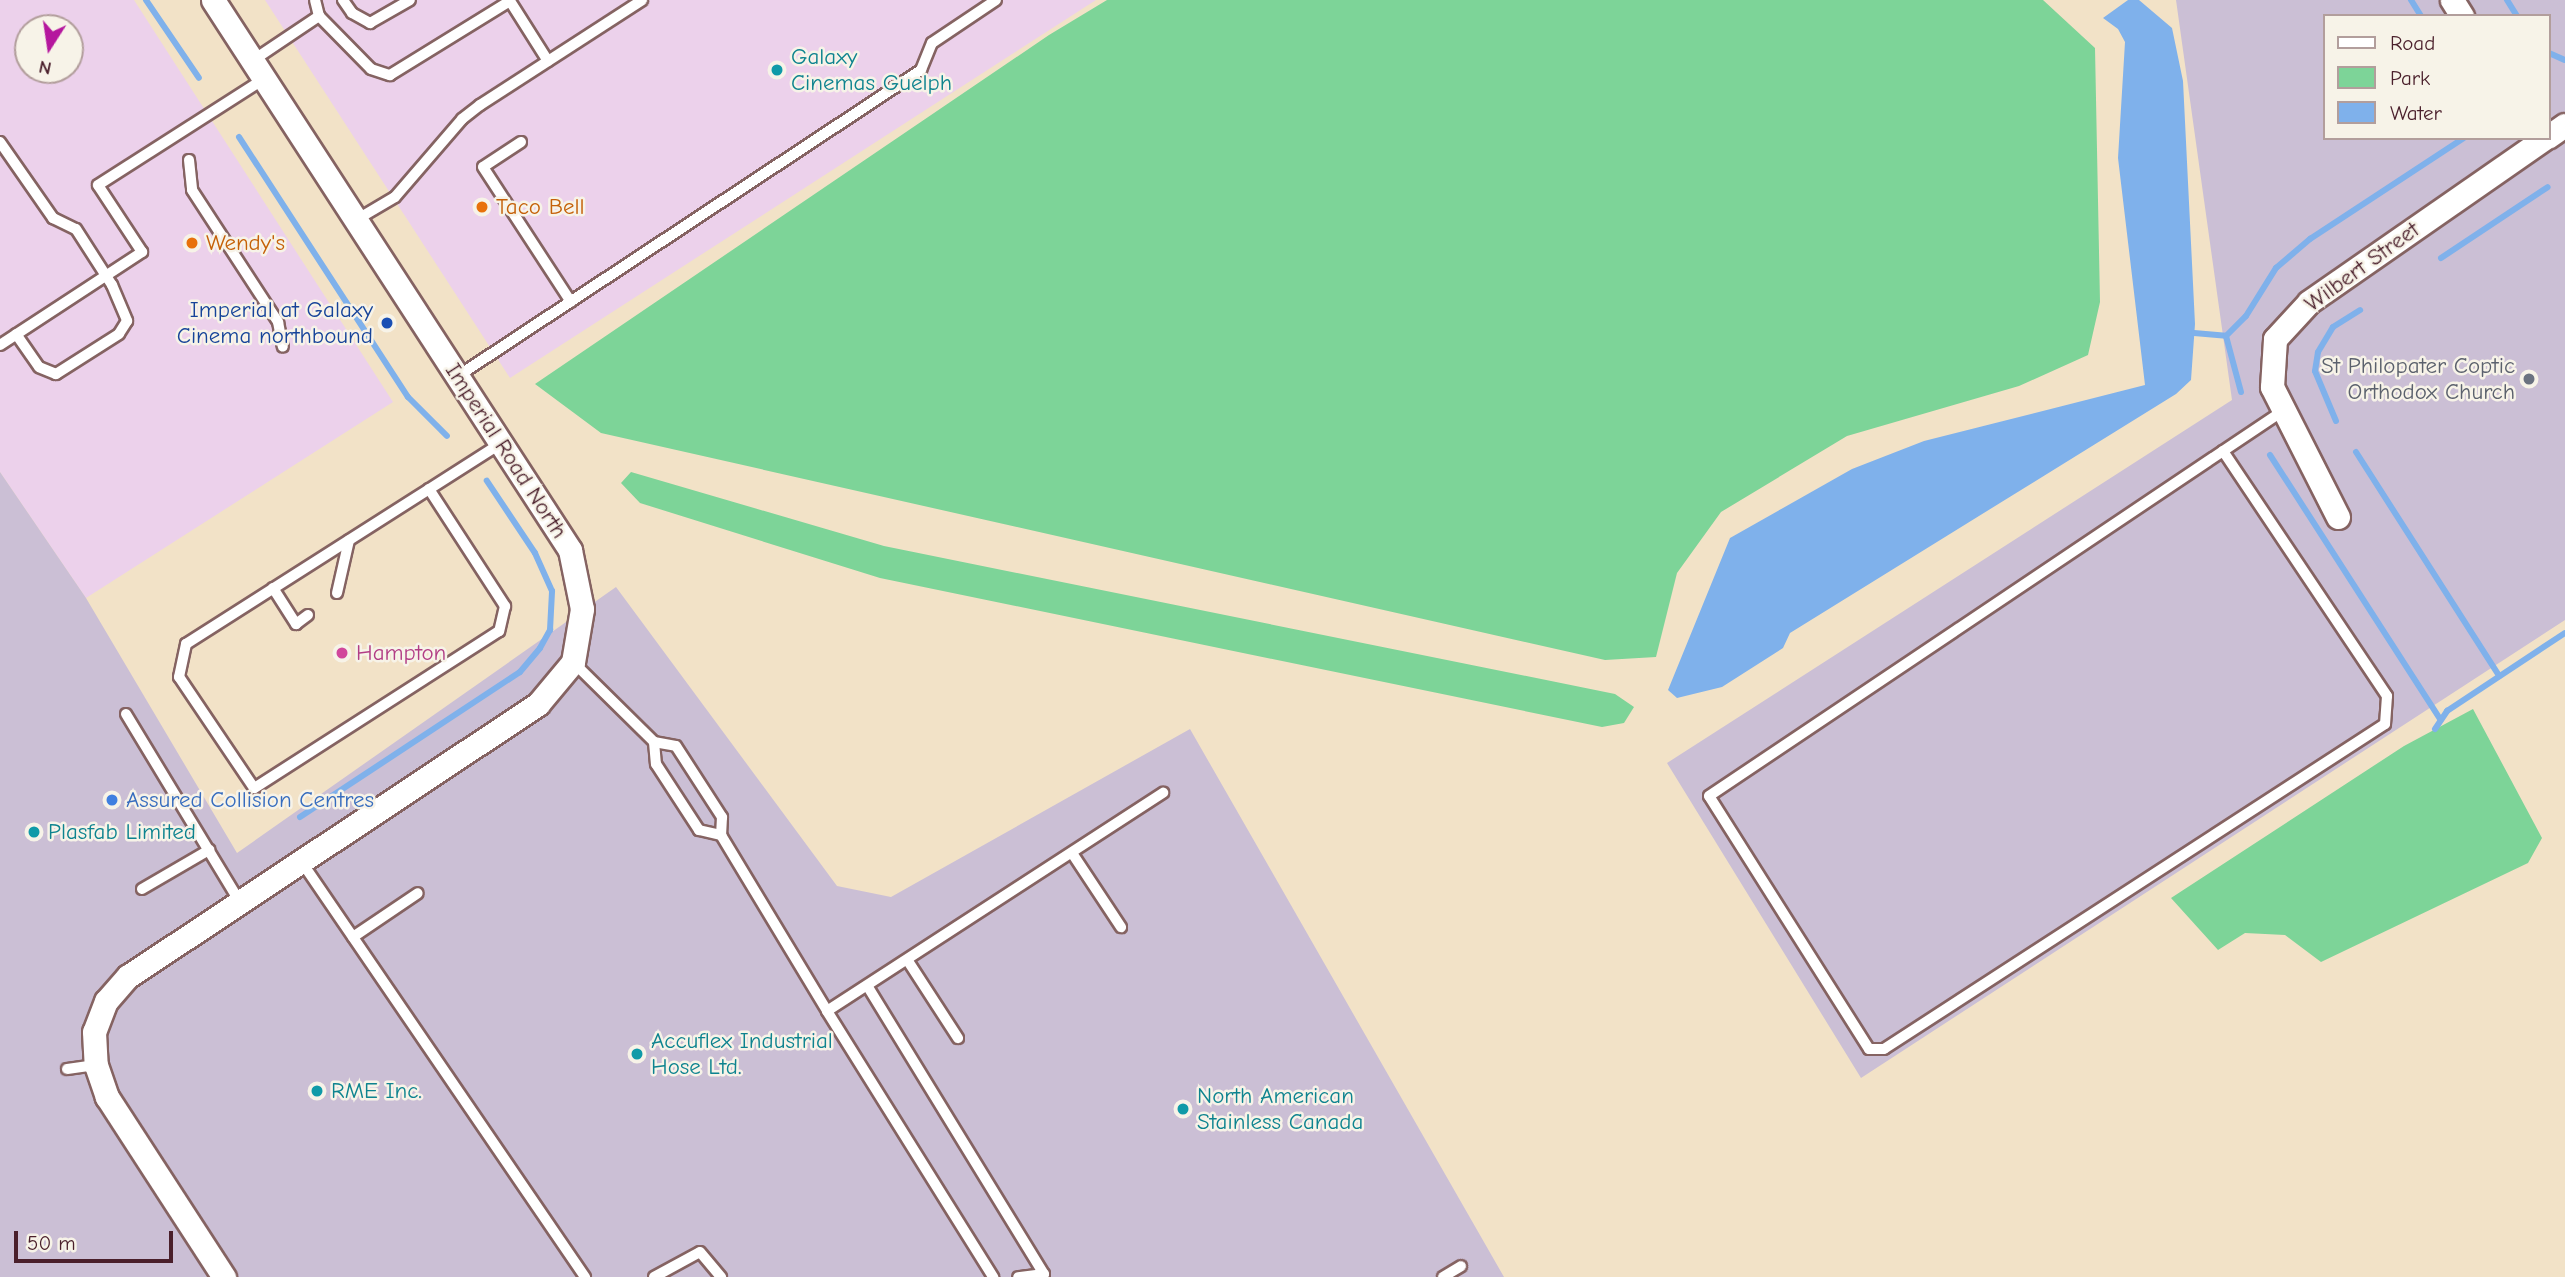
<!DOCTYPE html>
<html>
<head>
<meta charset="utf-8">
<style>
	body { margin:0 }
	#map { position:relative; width:2565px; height:1277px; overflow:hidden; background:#f2e2c7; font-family:"Comic Neue",sans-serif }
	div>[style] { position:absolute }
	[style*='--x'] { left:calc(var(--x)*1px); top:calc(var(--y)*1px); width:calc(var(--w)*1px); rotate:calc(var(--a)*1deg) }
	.built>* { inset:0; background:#ecd1eb }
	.industrial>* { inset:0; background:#cbbfd5 }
	.green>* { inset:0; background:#7dd498 }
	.water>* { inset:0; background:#7fb1eb }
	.stream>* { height:6px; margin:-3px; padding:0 3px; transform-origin:3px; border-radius:3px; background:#7fb1eb }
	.roads { filter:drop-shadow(2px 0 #856362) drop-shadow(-2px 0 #856362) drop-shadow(0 2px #856362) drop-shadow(0 -2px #856362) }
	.service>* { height:10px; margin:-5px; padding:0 5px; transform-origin:5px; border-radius:5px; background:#fff }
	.minor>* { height:23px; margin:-11.5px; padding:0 11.5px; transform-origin:11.5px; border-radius:11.5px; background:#fff }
	.dots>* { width:19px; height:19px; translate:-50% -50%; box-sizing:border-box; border:4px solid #f7f3e8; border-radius:50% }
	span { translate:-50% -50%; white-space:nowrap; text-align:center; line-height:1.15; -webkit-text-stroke:5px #f7f3e8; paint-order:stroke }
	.culture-label { font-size:23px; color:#0d838f }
	.left { translate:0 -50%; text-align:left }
	.food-label { font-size:23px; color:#c56008 }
	.street-label { font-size:23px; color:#4a1f2b }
	.transit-label { font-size:23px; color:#164399 }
	.right { translate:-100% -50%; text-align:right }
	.worship-label { font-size:23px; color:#5b616d }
	.hotel-label { font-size:23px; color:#b23c85 }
	.shop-label { font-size:23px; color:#366cbe }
	.legend { position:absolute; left:2323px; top:14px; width:228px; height:126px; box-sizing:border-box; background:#f7f3e8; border:2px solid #b29e9c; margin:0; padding:9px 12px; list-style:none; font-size:21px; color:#4a1f2b }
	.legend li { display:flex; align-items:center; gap:14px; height:35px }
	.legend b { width:35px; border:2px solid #b29e9c }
	.north { position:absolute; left:14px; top:14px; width:70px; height:70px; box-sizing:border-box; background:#f7f3e8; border:2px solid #b29e9c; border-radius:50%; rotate:192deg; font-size:19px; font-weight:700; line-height:28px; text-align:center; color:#4a1f2b }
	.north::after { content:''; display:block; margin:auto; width:24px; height:32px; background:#b5179e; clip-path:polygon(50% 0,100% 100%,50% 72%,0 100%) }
	.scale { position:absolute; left:14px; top:1231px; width:159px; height:32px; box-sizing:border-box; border:4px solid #4a1f2b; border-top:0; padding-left:9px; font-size:21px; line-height:24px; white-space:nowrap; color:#4a1f2b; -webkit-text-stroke:5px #f7f3e8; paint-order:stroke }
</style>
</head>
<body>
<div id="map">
	<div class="built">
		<i style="clip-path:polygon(evenodd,0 0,134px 0,393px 402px,86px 598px,0 472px,0 0,28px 28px,70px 28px,70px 70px,28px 70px,28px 28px)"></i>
		<i style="clip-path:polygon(265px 0,1096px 0,510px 378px)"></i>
	</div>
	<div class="industrial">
		<i style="clip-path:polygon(evenodd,2176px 0,2565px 0,2565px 620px,1861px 1078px,1667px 763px,2232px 400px,2176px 0,2325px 16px,2549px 16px,2549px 138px,2325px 138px,2325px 16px)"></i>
		<i style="clip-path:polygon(0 472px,86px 598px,237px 853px,616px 587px,837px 886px,891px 897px,1190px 729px,1504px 1277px,0 1277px)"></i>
	</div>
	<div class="green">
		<i style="clip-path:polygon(1107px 0,2043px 0,2095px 48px,2100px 302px,2088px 355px,2019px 386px,1847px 436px,1721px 512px,1677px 573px,1656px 657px,1605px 660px,601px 433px,535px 384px,1049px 35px)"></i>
		<i style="clip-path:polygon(631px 472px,884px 546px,1615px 694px,1634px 707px,1624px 723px,1602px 727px,880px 578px,640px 503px,621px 483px)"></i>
		<i style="clip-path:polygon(2473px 709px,2542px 838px,2528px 863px,2321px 962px,2285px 935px,2245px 933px,2218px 950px,2171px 898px,2404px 746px)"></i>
	</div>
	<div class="water">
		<i style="clip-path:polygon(2128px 0,2139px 0,2172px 28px,2183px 81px,2195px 324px,2191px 380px,2176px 394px,1790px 633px,1783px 648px,1722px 687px,1677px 698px,1668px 690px,1730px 538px,1852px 469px,1924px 441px,2145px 385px,2118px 158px,2125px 42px,2118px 29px,2103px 18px)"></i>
	</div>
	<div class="stream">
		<i style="--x:146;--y:0;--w:94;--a:55.8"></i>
		<i style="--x:2411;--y:0;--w:19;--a:58"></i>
		<i style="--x:2507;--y:0;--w:19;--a:58"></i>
		<i style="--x:2549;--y:53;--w:17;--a:24"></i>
		<i style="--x:239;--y:137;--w:310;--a:57"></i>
		<i style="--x:408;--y:397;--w:55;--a:45"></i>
		<i style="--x:2441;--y:258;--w:128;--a:-33.6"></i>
		<i style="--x:2194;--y:333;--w:32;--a:5"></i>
		<i style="--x:2241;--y:392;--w:58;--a:-105"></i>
		<i style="--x:2226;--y:336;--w:28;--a:-45"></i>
		<i style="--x:2246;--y:316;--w:57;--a:-58"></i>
		<i style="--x:2276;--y:268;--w:45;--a:-40.5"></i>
		<i style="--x:2310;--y:239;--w:184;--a:-33.3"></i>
		<i style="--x:2336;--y:421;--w:54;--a:-112.8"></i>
		<i style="--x:2315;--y:371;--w:19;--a:-81"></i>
		<i style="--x:2318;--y:352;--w:29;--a:-59"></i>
		<i style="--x:2333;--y:327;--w:32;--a:-32"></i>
		<i style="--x:2356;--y:452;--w:266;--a:57.4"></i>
		<i style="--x:2270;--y:455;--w:315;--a:57.2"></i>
		<i style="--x:2435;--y:729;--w:22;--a:-56"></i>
		<i style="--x:2447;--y:711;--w:141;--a:-33.5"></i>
		<i style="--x:300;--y:817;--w:263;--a:-33.4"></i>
		<i style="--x:520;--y:672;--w:31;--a:-50"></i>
		<i style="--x:540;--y:648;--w:21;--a:-61"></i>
		<i style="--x:550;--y:630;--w:39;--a:-87"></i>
		<i style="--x:552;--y:591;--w:42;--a:-114.1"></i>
		<i style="--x:535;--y:553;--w:87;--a:-123.7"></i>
	</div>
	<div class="roads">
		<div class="service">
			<i style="--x:343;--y:0;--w:16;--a:55"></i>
			<i style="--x:352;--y:13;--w:21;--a:29"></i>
			<i style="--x:370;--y:23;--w:46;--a:-29.9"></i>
			<i style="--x:319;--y:16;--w:74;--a:45.5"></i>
			<i style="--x:371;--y:69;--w:20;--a:18"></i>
			<i style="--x:390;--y:75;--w:141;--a:-31.7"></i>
			<i style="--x:510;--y:1;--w:71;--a:57.7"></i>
			<i style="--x:252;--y:61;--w:81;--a:-33.9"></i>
			<i style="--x:319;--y:16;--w:16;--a:-104"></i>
			<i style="--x:0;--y:142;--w:93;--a:55.1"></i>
			<i style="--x:53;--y:218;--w:25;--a:26"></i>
			<i style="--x:76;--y:229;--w:67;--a:57.3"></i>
			<i style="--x:112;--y:285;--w:39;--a:67"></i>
			<i style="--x:127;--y:321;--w:15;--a:122"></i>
			<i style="--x:119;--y:334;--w:75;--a:147.6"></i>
			<i style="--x:56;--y:374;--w:18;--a:-158"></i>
			<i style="--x:39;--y:367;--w:40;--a:-124.9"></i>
			<i style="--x:521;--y:142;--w:45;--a:146.7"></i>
			<i style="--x:483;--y:167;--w:161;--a:56.9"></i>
			<i style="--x:189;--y:160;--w:30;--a:84"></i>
			<i style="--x:192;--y:190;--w:158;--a:56.9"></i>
			<i style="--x:278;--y:322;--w:25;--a:79"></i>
			<i style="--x:356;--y:220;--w:45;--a:-30.5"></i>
			<i style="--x:395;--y:197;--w:103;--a:-49.3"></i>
			<i style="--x:462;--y:119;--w:23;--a:-38"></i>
			<i style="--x:480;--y:105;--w:193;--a:-32.9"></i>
			<i style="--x:0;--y:345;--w:170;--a:-33.2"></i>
			<i style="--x:142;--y:252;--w:80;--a:-123.3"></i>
			<i style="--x:98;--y:185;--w:197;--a:-32.6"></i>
			<i style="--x:458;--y:376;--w:555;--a:-33.46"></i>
			<i style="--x:921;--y:70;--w:29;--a:-68"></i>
			<i style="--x:932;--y:43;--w:77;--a:-33.9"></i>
			<i style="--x:2223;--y:451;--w:295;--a:56.2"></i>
			<i style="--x:2387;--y:696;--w:28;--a:94"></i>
			<i style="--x:2385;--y:724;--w:597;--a:147.03"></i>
			<i style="--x:1884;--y:1049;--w:15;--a:180"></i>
			<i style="--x:1869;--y:1049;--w:299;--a:-122.3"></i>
			<i style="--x:1709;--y:796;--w:693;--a:-33.87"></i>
			<i style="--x:429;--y:489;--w:140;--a:57"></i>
			<i style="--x:505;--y:606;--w:26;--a:103"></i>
			<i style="--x:499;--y:631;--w:291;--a:147.3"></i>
			<i style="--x:254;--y:788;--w:134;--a:-124"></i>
			<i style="--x:179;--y:677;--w:34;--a:-78"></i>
			<i style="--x:186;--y:644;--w:374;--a:-32.5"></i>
			<i style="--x:273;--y:588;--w:43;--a:57.4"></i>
			<i style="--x:296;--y:624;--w:15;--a:-37"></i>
			<i style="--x:337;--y:593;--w:54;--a:-77.2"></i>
			<i style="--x:573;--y:662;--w:114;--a:44.6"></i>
			<i style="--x:654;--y:742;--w:22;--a:10"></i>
			<i style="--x:676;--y:746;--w:85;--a:57.1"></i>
			<i style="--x:722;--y:817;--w:18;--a:93"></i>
			<i style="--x:721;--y:835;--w:205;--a:58.9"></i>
			<i style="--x:827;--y:1011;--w:401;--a:-33"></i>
			<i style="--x:126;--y:714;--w:220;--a:58.8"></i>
			<i style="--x:654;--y:742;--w:22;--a:85"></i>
			<i style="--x:656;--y:764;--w:79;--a:56.9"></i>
			<i style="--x:699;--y:830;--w:23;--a:13"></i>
			<i style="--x:1072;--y:853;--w:89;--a:56.5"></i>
			<i style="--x:301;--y:861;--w:504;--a:55.68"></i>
			<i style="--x:142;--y:889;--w:78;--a:-30.2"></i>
			<i style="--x:353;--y:937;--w:78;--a:-34.1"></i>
			<i style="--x:908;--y:961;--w:92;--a:57"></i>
			<i style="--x:868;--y:987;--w:337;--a:58.5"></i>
			<i style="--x:1044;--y:1274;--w:26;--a:173"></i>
			<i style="--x:827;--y:1011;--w:314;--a:58"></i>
			<i style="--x:67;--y:1069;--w:29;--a:-8"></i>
			<i style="--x:654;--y:1277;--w:52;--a:-28.5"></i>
			<i style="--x:700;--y:1252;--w:33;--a:50"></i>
			<i style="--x:1443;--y:1277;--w:21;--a:-31"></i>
		</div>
		<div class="minor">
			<i style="--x:213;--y:0;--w:656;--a:57.01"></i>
			<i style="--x:570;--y:550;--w:60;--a:78.5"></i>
			<i style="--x:582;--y:609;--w:54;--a:99.6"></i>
			<i style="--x:573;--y:662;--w:55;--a:129.8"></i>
			<i style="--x:538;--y:704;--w:492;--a:146.4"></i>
			<i style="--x:128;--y:976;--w:33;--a:131"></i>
			<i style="--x:106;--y:1001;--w:33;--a:111"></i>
			<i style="--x:94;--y:1032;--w:33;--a:87"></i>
			<i style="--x:96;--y:1065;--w:34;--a:71"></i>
			<i style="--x:107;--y:1097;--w:215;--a:57"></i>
			<i style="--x:2452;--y:0;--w:19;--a:58"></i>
			<i style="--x:2549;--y:136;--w:19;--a:-35"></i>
			<i style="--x:2338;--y:517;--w:146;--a:-116.9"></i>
			<i style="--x:2272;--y:387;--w:48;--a:-86.4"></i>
			<i style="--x:2275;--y:339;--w:50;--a:-47.4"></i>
			<i style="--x:2309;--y:302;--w:287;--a:-34.8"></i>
		</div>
	</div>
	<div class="dots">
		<i style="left:777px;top:70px;background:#0f9aa8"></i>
		<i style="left:482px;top:207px;background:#e8710a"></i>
		<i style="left:192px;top:243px;background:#e8710a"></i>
		<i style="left:387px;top:323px;background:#1a4fb4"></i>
		<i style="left:2529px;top:379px;background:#6b7280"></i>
		<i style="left:342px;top:653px;background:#d1479c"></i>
		<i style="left:112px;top:800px;background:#3f7fe0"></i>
		<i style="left:34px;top:832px;background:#0f9aa8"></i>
		<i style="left:637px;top:1054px;background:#0f9aa8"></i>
		<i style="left:317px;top:1091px;background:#0f9aa8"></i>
		<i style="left:1183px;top:1109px;background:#0f9aa8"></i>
	</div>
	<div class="culture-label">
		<span class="left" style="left:791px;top:70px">Galaxy<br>Cinemas Guelph</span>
		<span class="left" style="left:48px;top:832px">Plasfab Limited</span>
		<span class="left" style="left:651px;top:1054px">Accuflex Industrial<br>Hose Ltd.</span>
		<span class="left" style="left:331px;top:1091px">RME Inc.</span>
		<span class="left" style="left:1197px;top:1109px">North American<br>Stainless Canada</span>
	</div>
	<div class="food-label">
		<span class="left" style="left:496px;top:207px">Taco Bell</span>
		<span class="left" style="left:206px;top:243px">Wendy's</span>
	</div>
	<div class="street-label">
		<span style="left:2362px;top:267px;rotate:-36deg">Wilbert Street</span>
		<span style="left:506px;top:451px;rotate:57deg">Imperial Road North</span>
	</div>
	<div class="transit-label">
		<span class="right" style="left:373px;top:323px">Imperial at Galaxy<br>Cinema northbound</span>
	</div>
	<div class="worship-label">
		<span class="right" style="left:2515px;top:379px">St Philopater Coptic<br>Orthodox Church</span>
	</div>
	<div class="hotel-label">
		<span class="left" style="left:356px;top:653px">Hampton</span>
	</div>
	<div class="shop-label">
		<span class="left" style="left:126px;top:800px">Assured Collision Centres</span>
	</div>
	<ul class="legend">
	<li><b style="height:9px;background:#fff"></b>Road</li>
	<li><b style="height:19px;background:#7dd498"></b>Park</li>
	<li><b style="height:19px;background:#7fb1eb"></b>Water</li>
	</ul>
	<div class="north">N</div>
	<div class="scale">50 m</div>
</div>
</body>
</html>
